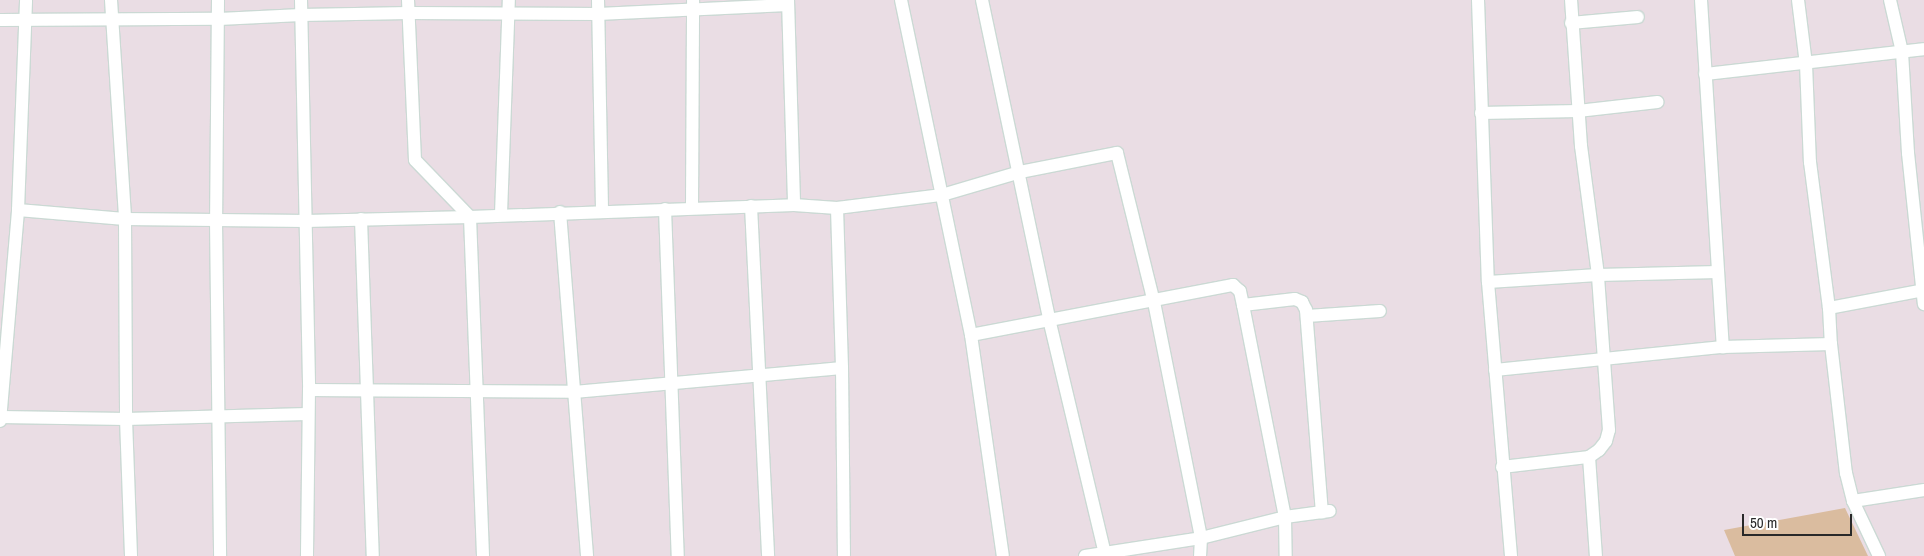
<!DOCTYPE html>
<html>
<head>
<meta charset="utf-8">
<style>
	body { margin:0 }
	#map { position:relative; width:1924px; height:556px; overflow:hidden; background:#eadde4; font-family:"Archivo Narrow",sans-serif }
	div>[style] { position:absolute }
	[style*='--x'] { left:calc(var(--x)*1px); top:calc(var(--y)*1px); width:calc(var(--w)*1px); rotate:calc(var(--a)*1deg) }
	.green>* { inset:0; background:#dabc9f }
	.roads { filter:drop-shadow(1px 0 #cbd9d4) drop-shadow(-1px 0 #cbd9d4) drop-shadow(0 1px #cbd9d4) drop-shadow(0 -1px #cbd9d4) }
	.minor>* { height:12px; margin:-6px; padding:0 6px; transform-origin:6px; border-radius:6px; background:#fff }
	span { translate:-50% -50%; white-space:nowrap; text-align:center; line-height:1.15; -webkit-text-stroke:5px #fff; paint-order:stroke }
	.scale { position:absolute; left:1742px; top:514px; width:110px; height:22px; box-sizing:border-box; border:2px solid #292929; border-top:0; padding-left:6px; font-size:15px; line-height:18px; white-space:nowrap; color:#292929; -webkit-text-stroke:4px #fff; paint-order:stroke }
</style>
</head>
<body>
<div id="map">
	<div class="green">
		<i style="clip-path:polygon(1845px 508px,1868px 556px,1735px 556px,1724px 530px)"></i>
	</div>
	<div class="roads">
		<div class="minor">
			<i style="--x:111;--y:0;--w:219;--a:86.3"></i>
			<i style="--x:125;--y:219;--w:200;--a:89.7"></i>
			<i style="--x:126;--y:419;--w:137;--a:87.9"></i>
			<i style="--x:218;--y:0;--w:221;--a:90.5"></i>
			<i style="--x:216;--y:221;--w:335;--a:89.3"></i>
			<i style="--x:301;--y:0;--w:390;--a:88.8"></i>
			<i style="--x:309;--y:390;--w:166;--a:90.7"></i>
			<i style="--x:408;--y:0;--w:160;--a:87.5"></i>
			<i style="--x:415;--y:160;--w:79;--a:46"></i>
			<i style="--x:470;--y:217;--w:339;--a:87.8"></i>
			<i style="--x:598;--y:0;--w:211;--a:88.9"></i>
			<i style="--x:788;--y:0;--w:205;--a:88.3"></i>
			<i style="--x:901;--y:0;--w:342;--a:78.2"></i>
			<i style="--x:971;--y:335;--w:223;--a:81.8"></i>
			<i style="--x:982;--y:0;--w:326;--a:78.1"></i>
			<i style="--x:1049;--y:319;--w:242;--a:76.6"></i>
			<i style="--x:1478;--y:0;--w:282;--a:88"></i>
			<i style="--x:1488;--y:282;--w:275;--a:85.2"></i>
			<i style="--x:1701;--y:0;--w:348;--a:86.4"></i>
			<i style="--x:1798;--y:0;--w:64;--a:82.9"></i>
			<i style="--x:1806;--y:64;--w:98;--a:87.7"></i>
			<i style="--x:1810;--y:162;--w:147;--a:82.6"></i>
			<i style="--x:1829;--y:308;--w:36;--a:87"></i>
			<i style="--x:1831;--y:344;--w:130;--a:83.4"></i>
			<i style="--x:1846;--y:473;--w:29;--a:76"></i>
			<i style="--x:1853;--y:501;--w:61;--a:64.7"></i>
			<i style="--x:1890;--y:0;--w:53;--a:77"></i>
			<i style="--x:1902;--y:52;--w:101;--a:86.6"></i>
			<i style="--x:1908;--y:153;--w:152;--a:84"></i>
			<i style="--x:0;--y:20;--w:219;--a:-0.3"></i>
			<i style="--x:219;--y:19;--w:82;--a:-2.8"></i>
			<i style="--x:301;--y:15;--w:108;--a:-1.1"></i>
			<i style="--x:409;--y:13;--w:189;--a:0.3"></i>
			<i style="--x:598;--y:14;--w:190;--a:-2.7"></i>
			<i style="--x:1571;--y:23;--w:67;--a:-5.1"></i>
			<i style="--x:1705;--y:74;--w:220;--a:-6.5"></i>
			<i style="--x:1481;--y:113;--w:97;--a:-1.2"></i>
			<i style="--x:1578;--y:111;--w:80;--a:-6.5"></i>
			<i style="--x:751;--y:206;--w:350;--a:87.2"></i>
			<i style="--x:692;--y:208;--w:208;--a:-89.7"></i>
			<i style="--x:837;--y:208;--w:160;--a:88.2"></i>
			<i style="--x:665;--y:209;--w:347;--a:87.9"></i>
			<i style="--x:18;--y:210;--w:107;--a:4.8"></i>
			<i style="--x:125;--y:219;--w:181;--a:0.6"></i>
			<i style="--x:306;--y:221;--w:164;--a:-1.4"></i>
			<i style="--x:470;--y:217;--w:324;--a:-2.1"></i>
			<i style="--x:794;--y:205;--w:43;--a:4"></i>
			<i style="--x:837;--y:208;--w:106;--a:-7.1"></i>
			<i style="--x:942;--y:195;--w:81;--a:-16.4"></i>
			<i style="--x:1020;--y:172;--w:99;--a:-11.1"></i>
			<i style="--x:1117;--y:153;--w:154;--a:76.1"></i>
			<i style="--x:1154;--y:302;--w:241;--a:78.7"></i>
			<i style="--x:1201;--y:538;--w:18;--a:93"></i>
			<i style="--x:560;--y:212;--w:345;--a:85.5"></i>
			<i style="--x:501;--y:214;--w:214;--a:-87.9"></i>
			<i style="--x:361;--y:219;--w:337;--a:88"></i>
			<i style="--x:1488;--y:282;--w:110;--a:-3.6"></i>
			<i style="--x:1598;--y:275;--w:120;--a:-1.4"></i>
			<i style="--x:1243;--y:305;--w:52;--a:-6.6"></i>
			<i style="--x:1295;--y:299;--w:8;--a:23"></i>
			<i style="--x:1302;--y:302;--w:9;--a:63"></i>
			<i style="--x:1306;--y:310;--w:203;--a:85.5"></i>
			<i style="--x:1829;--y:308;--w:97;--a:-10.7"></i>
			<i style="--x:1307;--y:316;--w:73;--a:-3.9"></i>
			<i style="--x:971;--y:335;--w:267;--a:-10.8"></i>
			<i style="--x:1233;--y:285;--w:9;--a:41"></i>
			<i style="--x:1240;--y:291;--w:14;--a:78"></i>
			<i style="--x:1243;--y:305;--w:216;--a:78.8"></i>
			<i style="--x:1285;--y:517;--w:39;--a:89"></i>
			<i style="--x:1495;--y:370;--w:229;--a:-5.8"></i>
			<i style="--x:1723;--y:347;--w:108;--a:-1.6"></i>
			<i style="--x:309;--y:390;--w:265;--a:0.4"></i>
			<i style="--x:574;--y:392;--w:269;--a:-5.1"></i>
			<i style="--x:842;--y:368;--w:188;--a:89.4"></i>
			<i style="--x:1;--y:417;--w:125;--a:0.9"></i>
			<i style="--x:126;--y:419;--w:181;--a:-1.6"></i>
			<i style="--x:0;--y:421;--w:212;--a:-85.1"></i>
			<i style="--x:18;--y:210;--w:210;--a:-87.8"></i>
			<i style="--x:1589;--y:457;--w:99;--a:86"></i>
			<i style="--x:1502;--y:467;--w:88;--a:-6.6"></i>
			<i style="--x:1589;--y:457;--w:12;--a:-35"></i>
			<i style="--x:1599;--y:450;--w:11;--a:-52"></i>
			<i style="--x:1606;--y:441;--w:11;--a:-75"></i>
			<i style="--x:1609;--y:430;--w:155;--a:-94.1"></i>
			<i style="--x:1598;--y:275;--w:130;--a:-97.5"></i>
			<i style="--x:1581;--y:146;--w:146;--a:-93.9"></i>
			<i style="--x:1853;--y:501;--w:72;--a:-8.8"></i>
			<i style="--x:1085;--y:556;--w:117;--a:-8.8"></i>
			<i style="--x:1201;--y:538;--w:87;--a:-14"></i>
			<i style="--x:1285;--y:517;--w:45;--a:-7.6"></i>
		</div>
	</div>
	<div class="scale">50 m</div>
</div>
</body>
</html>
